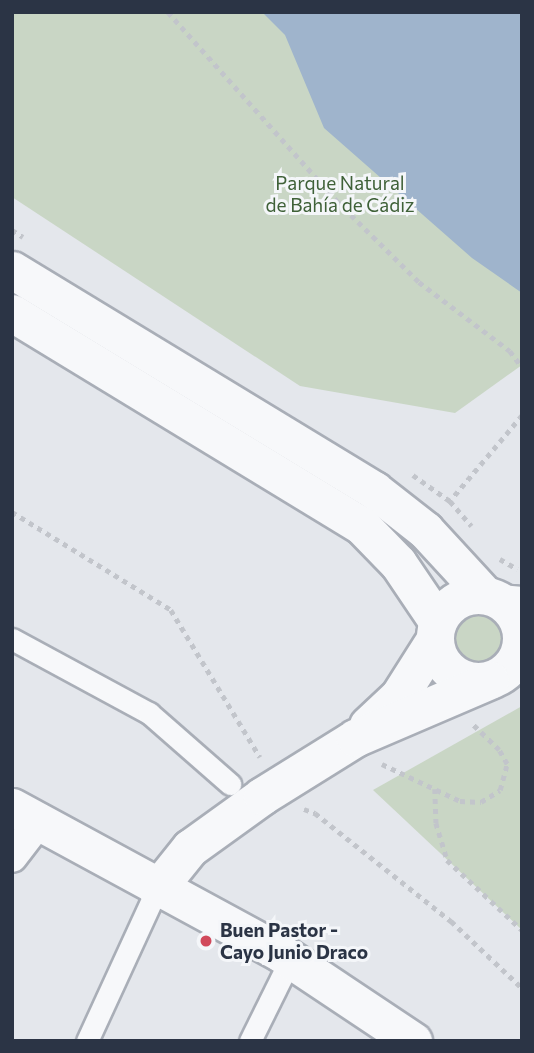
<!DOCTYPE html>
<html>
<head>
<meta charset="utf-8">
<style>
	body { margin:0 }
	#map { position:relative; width:534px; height:1053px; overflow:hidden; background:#e4e7ec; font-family:Commissioner,sans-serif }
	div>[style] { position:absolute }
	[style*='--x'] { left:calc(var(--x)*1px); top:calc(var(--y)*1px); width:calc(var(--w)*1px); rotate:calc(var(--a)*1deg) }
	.green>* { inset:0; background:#c9d6c5 }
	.round { border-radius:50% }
	.water>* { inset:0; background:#9fb4cc }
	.path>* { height:4.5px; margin-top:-2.25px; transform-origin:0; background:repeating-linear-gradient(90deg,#c2c5cb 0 5px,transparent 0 10px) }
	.roads { filter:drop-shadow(2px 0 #a9aeb7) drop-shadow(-2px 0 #a9aeb7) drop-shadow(0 2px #a9aeb7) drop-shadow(0 -2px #a9aeb7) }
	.pedestrian>* { height:21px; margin:-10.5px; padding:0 10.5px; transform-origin:10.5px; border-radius:10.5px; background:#f7f8fa }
	.minor>* { height:30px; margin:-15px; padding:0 15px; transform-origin:15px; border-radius:15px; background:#f7f8fa }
	.tertiary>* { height:37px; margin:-18.5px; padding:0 18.5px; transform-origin:18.5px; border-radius:18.5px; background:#f7f8fa }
	.tertiary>.ring { margin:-18.5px; padding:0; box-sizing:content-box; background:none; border:37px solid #f7f8fa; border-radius:50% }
	.dots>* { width:19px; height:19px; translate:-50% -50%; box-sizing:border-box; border:4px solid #f4f6f9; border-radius:50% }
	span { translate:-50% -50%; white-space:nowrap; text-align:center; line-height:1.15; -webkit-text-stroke:6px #f4f6f9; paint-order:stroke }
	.park-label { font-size:19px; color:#3f6138 }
	.poi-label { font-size:19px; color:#2b3445; font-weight:700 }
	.left { translate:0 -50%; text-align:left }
	.frame { position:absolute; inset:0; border:14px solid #2b3445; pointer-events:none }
</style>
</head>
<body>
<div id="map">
	<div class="green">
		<i style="clip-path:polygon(12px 12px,522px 12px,522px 365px,455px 413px,300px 386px,12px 197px)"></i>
		<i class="round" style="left:446px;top:607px;width:62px;height:62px"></i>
		<i style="clip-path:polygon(522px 706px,522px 930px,373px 790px)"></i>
	</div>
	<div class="water">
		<i style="clip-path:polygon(262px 12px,522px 12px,522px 293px,472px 258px,324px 128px,285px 35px)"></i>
	</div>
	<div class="path">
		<i style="--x:168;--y:12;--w:254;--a:48.2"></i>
		<i style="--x:337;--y:201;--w:115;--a:44.6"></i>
		<i style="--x:419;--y:282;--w:114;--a:37.2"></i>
		<i style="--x:510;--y:351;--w:20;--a:53"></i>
		<i style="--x:12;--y:230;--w:13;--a:32"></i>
		<i style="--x:413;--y:475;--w:45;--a:35.1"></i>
		<i style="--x:450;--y:501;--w:33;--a:49"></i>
		<i style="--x:448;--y:503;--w:115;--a:-49.9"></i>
		<i style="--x:12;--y:512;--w:187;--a:31.6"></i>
		<i style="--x:171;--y:610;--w:172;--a:58.8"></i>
		<i style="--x:500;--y:559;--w:20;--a:30"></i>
		<i style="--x:382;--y:764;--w:86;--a:25.4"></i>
		<i style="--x:460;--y:801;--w:21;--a:3"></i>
		<i style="--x:481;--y:802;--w:22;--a:-32"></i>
		<i style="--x:500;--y:790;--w:27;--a:-75"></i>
		<i style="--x:507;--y:764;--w:16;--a:-120"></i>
		<i style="--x:499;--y:750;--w:37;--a:-136"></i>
		<i style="--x:435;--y:789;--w:34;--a:88"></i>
		<i style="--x:436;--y:823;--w:39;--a:73"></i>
		<i style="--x:447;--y:860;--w:103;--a:43"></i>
		<i style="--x:304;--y:809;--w:12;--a:20"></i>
		<i style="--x:315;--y:813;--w:174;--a:38.5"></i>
		<i style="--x:451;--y:921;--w:98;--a:43.3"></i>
	</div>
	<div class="roads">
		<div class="pedestrian">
			<i style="--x:12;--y:639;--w:156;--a:28.4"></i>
			<i style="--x:149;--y:713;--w:108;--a:41.2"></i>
			<i style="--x:87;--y:1041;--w:167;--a:-65.3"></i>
			<i style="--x:250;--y:1041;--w:90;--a:-63.7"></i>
		</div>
		<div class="minor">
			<i style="--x:500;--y:600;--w:22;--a:5"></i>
			<i style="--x:506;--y:671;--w:20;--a:-37"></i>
			<i style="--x:12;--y:857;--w:43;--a:-52.6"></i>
		</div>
		<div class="tertiary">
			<i style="--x:12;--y:270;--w:424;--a:31.3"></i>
			<i style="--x:374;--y:490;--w:65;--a:38.1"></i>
			<i style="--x:425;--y:530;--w:88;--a:47.3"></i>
			<i style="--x:12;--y:313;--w:408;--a:31.3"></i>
			<i style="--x:361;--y:525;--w:53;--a:45.8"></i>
			<i style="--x:398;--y:563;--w:71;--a:55.9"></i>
			<i class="ring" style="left:435px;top:595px;width:49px;height:49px"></i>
			<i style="--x:368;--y:725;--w:42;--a:-43.1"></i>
			<i style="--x:399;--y:696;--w:67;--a:-57.7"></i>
			<i style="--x:12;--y:807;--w:306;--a:28.5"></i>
			<i style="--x:281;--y:953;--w:159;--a:33.7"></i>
			<i style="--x:157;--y:889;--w:53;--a:-51.2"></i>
			<i style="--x:190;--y:848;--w:89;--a:-35.8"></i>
			<i style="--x:262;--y:796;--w:110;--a:-31.9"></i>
			<i style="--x:355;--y:738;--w:147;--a:-23.2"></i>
		</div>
	</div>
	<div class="dots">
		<i style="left:206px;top:941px;background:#d1495b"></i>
	</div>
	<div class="park-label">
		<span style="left:340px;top:194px">Parque Natural<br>de Bahía de Cádiz</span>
	</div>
	<div class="poi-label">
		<span class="left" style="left:220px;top:941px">Buen Pastor -<br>Cayo Junio Draco</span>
	</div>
	<div class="frame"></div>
</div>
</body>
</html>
